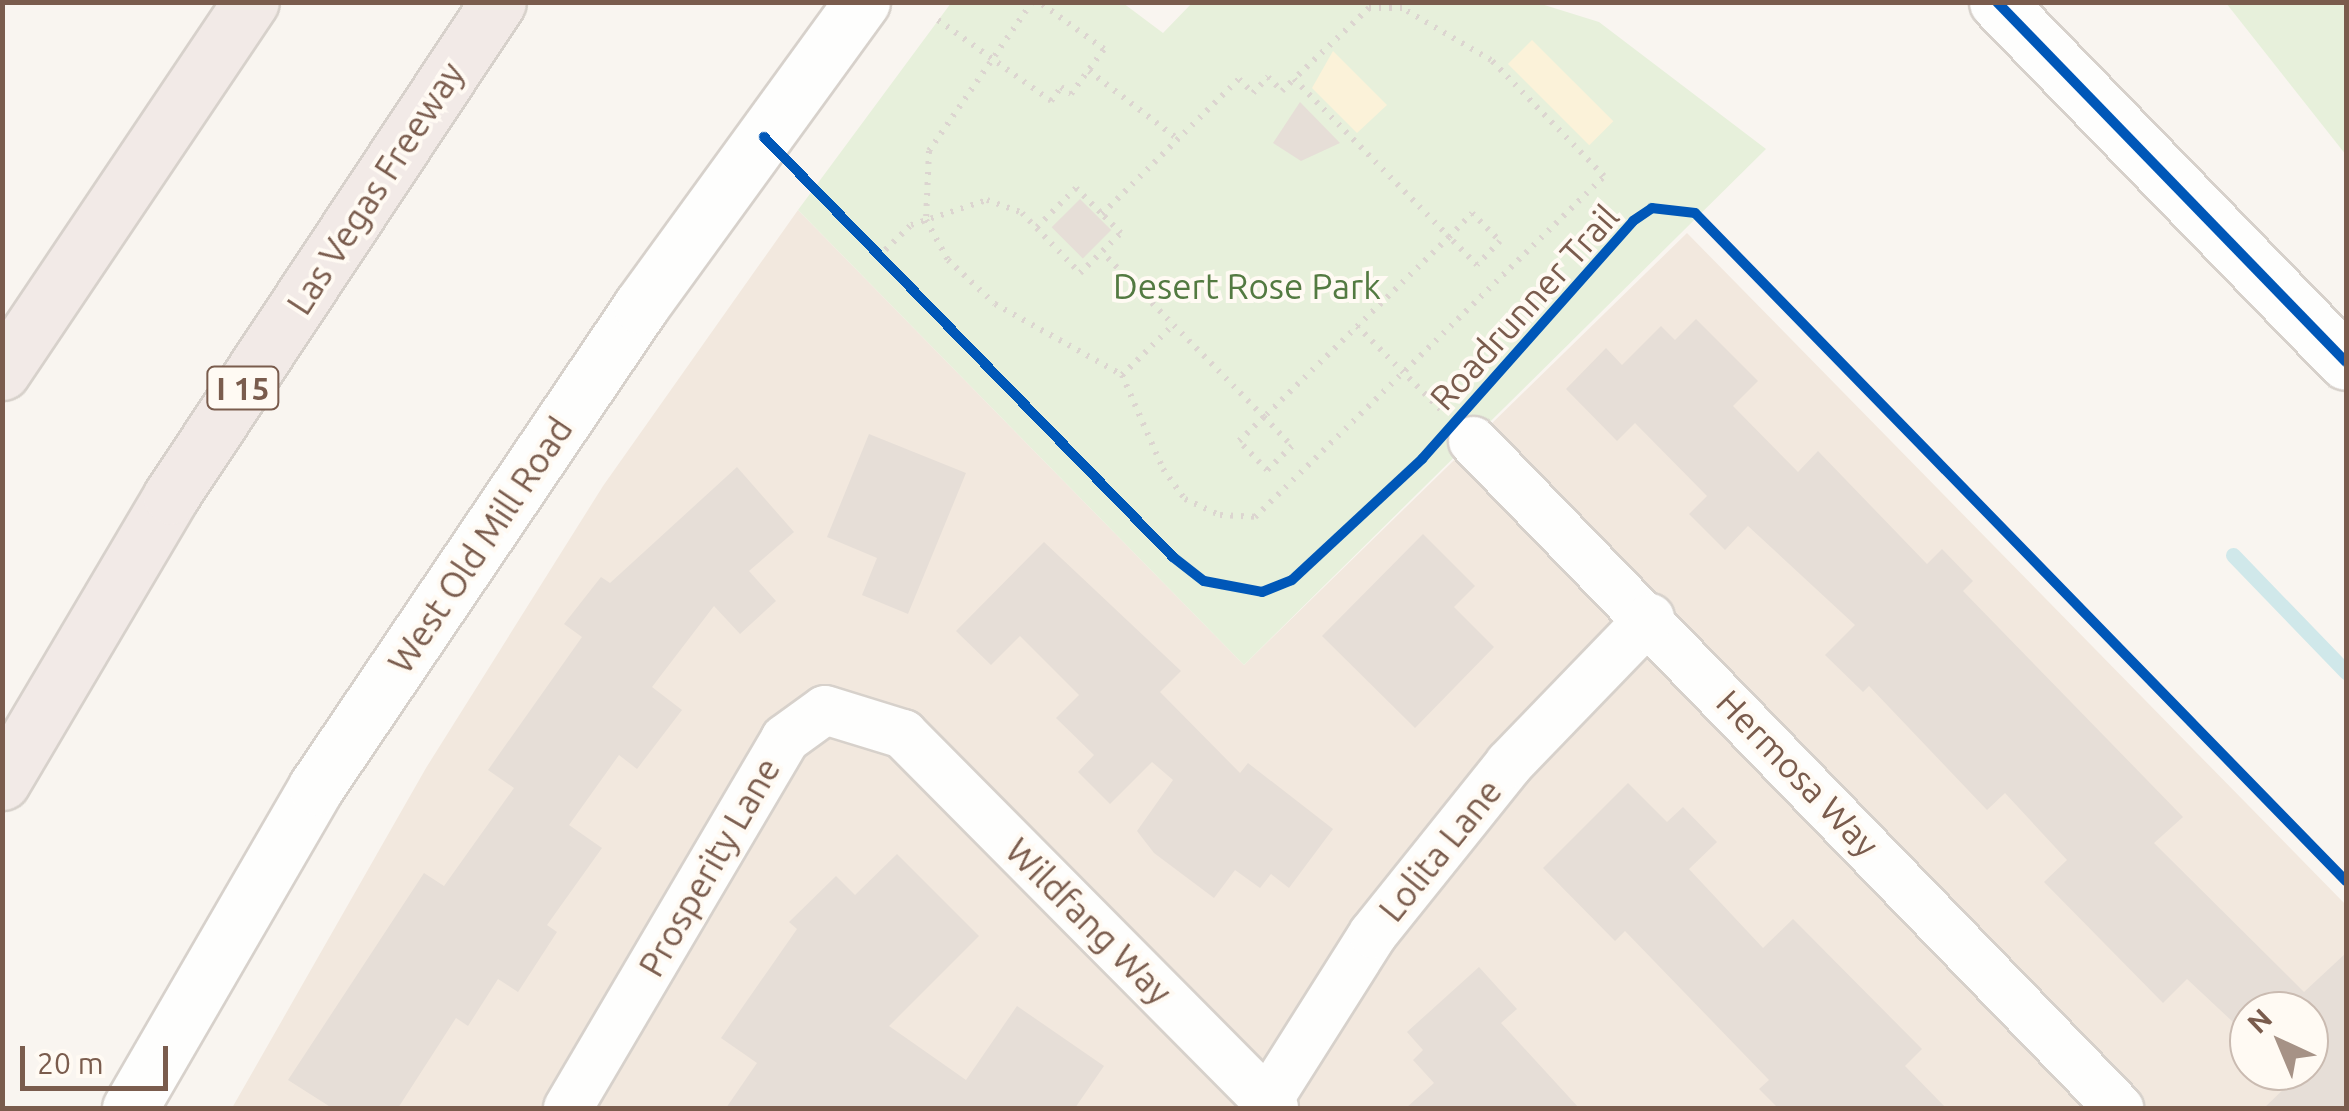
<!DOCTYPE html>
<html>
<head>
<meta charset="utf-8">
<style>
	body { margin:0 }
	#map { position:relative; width:2349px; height:1111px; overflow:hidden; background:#f9f5f0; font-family:Ubuntu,sans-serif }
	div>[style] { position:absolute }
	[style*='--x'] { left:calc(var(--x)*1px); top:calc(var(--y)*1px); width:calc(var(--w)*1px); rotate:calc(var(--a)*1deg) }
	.residential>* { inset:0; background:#f2e8de }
	.green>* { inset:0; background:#e7f0db }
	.sand>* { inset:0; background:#fbf2d9; transform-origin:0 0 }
	.stream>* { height:15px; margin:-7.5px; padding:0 7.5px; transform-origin:7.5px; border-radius:7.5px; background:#d0e8ea }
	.building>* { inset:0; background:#e6ded7; transform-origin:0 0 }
	.path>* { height:6px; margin-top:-3px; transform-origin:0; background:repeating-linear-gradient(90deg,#dcd5d0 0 2.5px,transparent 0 10.5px) }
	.roads { filter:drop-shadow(2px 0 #d7d1cb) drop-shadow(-2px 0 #d7d1cb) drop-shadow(0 2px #d7d1cb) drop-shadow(0 -2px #d7d1cb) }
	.street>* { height:48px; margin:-24px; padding:0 24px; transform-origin:24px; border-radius:24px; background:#fefefd }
	.secondary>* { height:55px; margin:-27.5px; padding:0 27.5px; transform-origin:27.5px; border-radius:27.5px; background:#fefefd }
	.highway>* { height:55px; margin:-27.5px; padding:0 27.5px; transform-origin:27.5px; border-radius:27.5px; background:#f2eae7 }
	.cycleway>* { height:10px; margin:-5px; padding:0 5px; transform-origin:5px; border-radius:5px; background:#0057b8 }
	span { translate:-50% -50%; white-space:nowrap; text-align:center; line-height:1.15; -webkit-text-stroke:8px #fffaf3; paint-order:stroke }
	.shield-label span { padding:2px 8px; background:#fffaf3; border:2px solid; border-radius:8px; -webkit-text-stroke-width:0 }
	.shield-label { font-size:32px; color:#7a5c4d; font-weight:700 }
	.street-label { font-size:35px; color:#7a5c4d }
	.park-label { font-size:35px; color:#537a41 }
	.frame { position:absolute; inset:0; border:5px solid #7a5c4d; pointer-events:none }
	.north { position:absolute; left:2229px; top:991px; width:100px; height:100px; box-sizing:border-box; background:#fffaf3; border:2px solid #cabbb1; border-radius:50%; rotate:316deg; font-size:28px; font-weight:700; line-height:40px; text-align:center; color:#7a5c4d }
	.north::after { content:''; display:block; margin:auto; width:35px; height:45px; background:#a69286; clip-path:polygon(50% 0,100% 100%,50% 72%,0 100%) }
	.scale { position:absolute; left:20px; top:1046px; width:148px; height:45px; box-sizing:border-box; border:5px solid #7a5c4d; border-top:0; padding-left:12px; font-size:30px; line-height:35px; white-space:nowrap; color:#7a5c4d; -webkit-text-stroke:8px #fffaf3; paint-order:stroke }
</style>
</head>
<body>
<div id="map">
	<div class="residential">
		<i style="clip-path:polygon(evenodd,798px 210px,1244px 665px,1687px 233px,2346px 905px,2346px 1108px,232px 1108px,426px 768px,603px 486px,798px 210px,2249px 1011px,2309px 1011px,2309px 1071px,2249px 1071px,2249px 1011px)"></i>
	</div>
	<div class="green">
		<i style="clip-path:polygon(951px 3px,1123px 3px,1163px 33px,1192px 3px,1538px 3px,1599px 22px,1766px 149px,1244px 665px,798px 210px)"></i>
		<i style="clip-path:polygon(2226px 3px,2346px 3px,2346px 155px)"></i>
	</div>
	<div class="sand">
		<i style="left:1532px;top:40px;width:115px;height:34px;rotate:45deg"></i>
		<i style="clip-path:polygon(1333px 51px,1387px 105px,1357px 133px,1312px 88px)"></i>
	</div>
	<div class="stream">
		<i style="--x:2233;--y:555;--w:163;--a:46"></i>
	</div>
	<div class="building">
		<i style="clip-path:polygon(1300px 102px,1340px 143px,1301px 161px,1273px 143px)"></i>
		<i style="left:1080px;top:199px;width:44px;height:40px;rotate:45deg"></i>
		<i style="clip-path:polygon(1696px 319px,1758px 381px,1733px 406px,1798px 472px,1818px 451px,1927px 564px,1942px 549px,1973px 581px,1963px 591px,2183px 817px,2154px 843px,2304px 992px,2346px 953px,2346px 1108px,2264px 1108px,2291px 1082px,2281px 1071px,2309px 1071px,2309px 1011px,2249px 1011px,2249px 1037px,2187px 979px,2163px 1003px,2044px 882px,2067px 860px,2005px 793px,1987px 810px,1869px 686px,1863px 692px,1825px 655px,1855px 625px,1748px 526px,1725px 550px,1689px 514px,1707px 496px,1635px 423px,1617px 441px,1566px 389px,1606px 348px,1622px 365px,1661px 326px,1675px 340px)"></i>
		<i style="clip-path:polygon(869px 434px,966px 473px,908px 614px,862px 595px,877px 558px,827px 537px)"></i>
		<i style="clip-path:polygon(737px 467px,794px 532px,749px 571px,776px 601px,740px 634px,714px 606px,652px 687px,682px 710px,637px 769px,619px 755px,569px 825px,602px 848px,547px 925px,557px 932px,518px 992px,498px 979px,468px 1026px,456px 1018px,398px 1108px,332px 1108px,288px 1080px,424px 873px,444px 886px,514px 788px,488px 770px,582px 637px,564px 624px,601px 577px,610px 583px)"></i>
		<i style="clip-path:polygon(1423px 534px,1475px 586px,1454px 607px,1494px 647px,1415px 728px,1322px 636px)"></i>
		<i style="clip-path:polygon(1044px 542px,1181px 671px,1160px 692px,1240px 773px,1248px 763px,1333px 829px,1289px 888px,1271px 874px,1260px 888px,1235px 870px,1214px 898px,1154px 853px,1137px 831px,1173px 780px,1152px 762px,1110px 804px,1078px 772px,1094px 755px,1056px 718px,1079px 695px,1020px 636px,991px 665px,956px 631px)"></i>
		<i style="clip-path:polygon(1628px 783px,1667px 822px,1683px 807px,1717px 842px,1689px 869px,1763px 948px,1793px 919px,1922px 1049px,1905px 1066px,1946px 1108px,1778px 1108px,1759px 1089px,1769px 1080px,1625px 931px,1615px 941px,1543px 868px)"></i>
		<i style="clip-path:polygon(897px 854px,979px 936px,889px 1026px,966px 1080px,1017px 1006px,1104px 1066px,1075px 1108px,726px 1108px,757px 1063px,721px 1038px,797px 929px,789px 922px,836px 876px,855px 895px)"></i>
		<i style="clip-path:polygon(1479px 967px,1517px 1009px,1501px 1023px,1579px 1108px,1406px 1108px,1434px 1083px,1413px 1060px,1423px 1050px,1407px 1032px)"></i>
	</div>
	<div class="path">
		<i style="--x:1032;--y:2;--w:181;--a:124.7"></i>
		<i style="--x:929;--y:151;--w:69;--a:92.5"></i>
		<i style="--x:926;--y:220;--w:46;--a:61.2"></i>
		<i style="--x:948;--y:260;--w:64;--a:43.1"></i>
		<i style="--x:995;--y:304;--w:145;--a:29.2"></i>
		<i style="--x:1122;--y:375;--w:103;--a:66.4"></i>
		<i style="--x:1163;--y:469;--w:37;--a:54"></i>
		<i style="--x:1185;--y:499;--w:38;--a:25"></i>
		<i style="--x:1220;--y:515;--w:35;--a:3"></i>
		<i style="--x:1255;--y:517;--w:488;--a:-44.3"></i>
		<i style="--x:1604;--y:176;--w:162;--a:-134.2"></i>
		<i style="--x:1491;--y:60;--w:103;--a:-149.7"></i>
		<i style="--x:1402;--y:8;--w:33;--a:180"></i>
		<i style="--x:1369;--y:8;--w:103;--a:136.6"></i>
		<i style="--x:938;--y:20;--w:139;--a:35.6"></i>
		<i style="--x:1051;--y:101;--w:17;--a:-54"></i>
		<i style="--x:1061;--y:87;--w:12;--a:35"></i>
		<i style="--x:1071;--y:94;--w:56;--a:-53.7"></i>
		<i style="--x:1104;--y:49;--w:80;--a:-144.1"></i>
		<i style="--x:1089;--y:71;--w:112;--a:37.4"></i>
		<i style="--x:1472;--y:213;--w:40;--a:45"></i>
		<i style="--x:1500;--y:241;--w:33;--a:134"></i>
		<i style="--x:1477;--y:265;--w:40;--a:-135"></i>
		<i style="--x:1449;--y:237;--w:33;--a:-46"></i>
		<i style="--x:1037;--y:227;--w:55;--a:-45"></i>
		<i style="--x:1076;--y:188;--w:37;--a:45"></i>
		<i style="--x:878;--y:257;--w:46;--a:-44.1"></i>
		<i style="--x:911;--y:225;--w:80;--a:-18.2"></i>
		<i style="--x:987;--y:200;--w:37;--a:20"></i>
		<i style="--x:1022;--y:213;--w:83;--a:46"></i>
		<i style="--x:1080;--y:273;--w:57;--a:-44.3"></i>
		<i style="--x:1121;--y:233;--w:27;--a:-135"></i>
		<i style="--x:1102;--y:214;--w:192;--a:-44.6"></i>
		<i style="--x:1239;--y:79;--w:20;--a:45"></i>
		<i style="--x:1253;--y:93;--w:22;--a:-47"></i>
		<i style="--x:1268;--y:77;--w:20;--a:45"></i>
		<i style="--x:1282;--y:91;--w:17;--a:-45"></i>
		<i style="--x:1294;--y:79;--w:221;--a:45.5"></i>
		<i style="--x:1449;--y:237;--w:258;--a:135.8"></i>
		<i style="--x:1264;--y:417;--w:231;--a:-134.5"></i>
		<i style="--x:1357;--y:326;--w:119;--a:45"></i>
		<i style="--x:1122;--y:375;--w:71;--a:-44.4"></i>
		<i style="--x:1264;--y:417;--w:40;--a:46"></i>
		<i style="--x:1292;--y:446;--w:35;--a:136"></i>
		<i style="--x:1267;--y:470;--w:40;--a:-134"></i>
		<i style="--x:1239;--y:441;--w:35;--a:-44"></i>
	</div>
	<div class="roads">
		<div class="street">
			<i style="--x:1473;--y:441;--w:929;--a:45.92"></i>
			<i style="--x:568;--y:1108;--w:428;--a:-59.5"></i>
			<i style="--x:785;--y:739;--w:49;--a:-35.9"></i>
			<i style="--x:825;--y:710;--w:82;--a:17.1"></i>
			<i style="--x:903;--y:734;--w:527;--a:45.23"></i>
			<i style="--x:1263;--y:1108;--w:206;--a:-57.7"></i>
			<i style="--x:1373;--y:934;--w:218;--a:-51.3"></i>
			<i style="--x:1509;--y:764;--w:203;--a:-46"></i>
		</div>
		<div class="secondary">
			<i style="--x:1997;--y:2;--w:501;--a:45.89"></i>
			<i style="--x:130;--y:1108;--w:371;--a:-59.9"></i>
			<i style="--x:316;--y:787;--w:581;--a:-55.95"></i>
			<i style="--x:641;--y:306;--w:376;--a:-54"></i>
		</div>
		<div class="highway">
			<i style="--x:2;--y:372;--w:446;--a:-56.1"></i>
			<i style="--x:2;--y:782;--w:332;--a:-59.4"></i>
			<i style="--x:171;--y:496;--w:592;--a:-56.5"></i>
		</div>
	</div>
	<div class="cycleway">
		<i style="--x:1997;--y:2;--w:501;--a:45.89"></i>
		<i style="--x:764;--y:137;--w:586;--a:45.76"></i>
		<i style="--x:1173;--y:557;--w:39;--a:38"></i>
		<i style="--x:1204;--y:581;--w:59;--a:10.7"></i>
		<i style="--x:1262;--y:592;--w:32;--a:-22"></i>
		<i style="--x:1292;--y:580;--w:178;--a:-42.9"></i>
		<i style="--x:1422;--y:459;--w:318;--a:-48.4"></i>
		<i style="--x:1633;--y:221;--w:23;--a:-34"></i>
		<i style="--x:1652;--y:208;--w:43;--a:6.6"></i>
		<i style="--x:1695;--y:213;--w:933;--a:45.74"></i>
	</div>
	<div class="shield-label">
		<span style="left:243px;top:388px">I 15</span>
	</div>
	<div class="street-label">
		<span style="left:375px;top:188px;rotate:-57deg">Las Vegas Freeway</span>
		<span style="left:1524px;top:307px;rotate:-48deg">Roadrunner Trail</span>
		<span style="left:480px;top:545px;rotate:-56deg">West Old Mill Road</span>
		<span style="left:1798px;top:773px;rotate:46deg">Hermosa Way</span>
		<span style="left:1440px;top:850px;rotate:-51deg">Lolita Lane</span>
		<span style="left:709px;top:867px;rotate:-60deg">Prosperity Lane</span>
		<span style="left:1089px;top:921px;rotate:45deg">Wildfang Way</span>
	</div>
	<div class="park-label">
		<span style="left:1247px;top:286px">Desert Rose Park</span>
	</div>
	<div class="frame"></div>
	<div class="north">N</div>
	<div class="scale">20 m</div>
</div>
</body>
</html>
